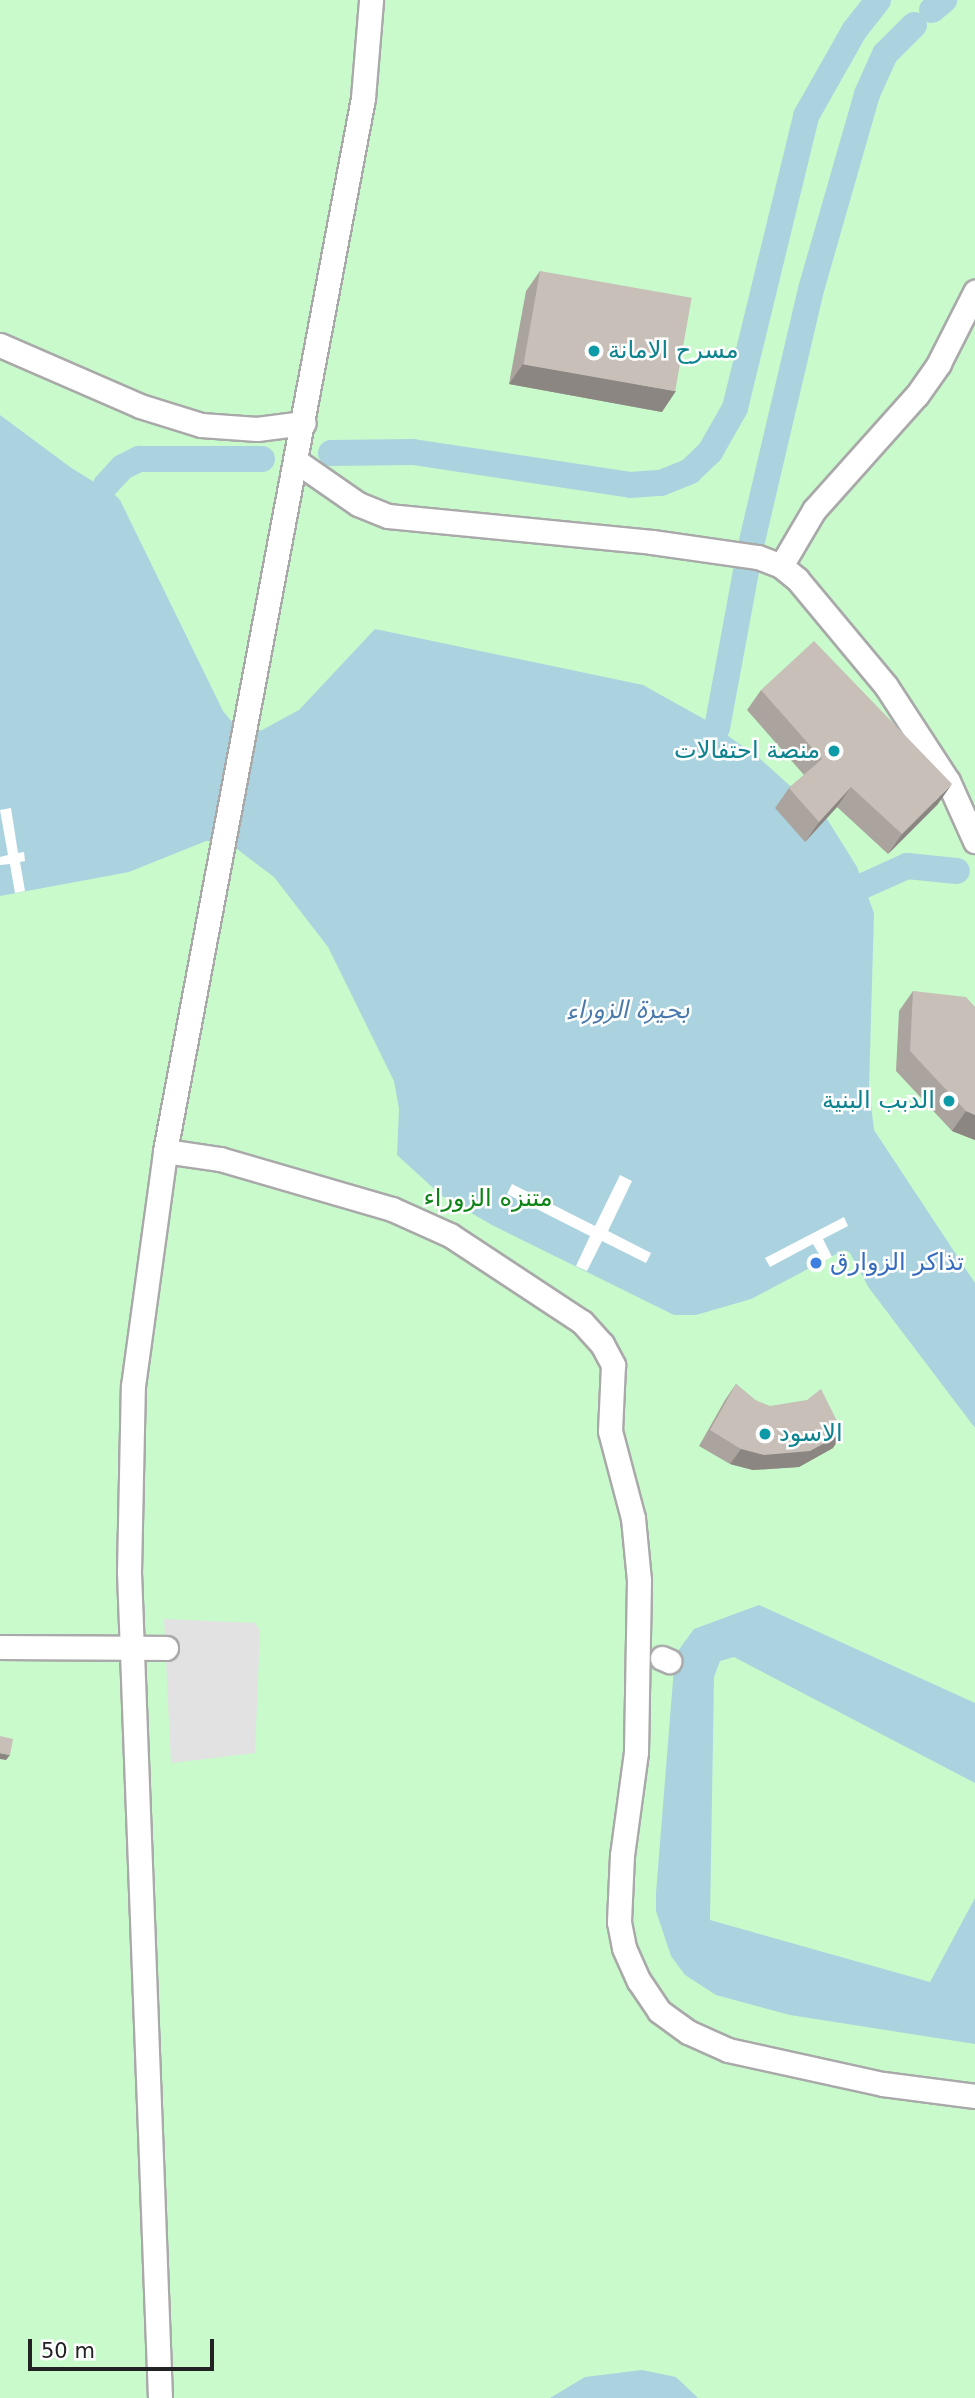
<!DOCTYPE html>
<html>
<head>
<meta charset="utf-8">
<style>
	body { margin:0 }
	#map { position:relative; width:975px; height:2398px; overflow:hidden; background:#f2efe9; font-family:"DejaVu Sans","Noto Sans Arabic",sans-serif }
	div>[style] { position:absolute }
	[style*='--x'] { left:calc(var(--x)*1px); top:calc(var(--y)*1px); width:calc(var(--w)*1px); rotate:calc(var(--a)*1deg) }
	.park>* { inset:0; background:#c8facc; transform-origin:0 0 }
	.parking>* { inset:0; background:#e2e2e2 }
	.water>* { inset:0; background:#aad3df }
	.pier>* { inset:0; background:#fff }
	.canal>* { height:26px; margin:-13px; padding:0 13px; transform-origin:13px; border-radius:13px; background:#aad3df }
	.roads { filter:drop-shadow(2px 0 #a9a9a9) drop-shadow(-2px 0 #a9a9a9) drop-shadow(0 2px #a9a9a9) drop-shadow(0 -2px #a9a9a9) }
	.pedestrian>* { height:23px; margin:-11.5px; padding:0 11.5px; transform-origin:11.5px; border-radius:11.5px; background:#fff }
	.wall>* { inset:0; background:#aba49e }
	.shaded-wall>* { inset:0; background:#8b8681 }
	.building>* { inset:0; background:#c7bfb8; transform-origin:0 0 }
	.dots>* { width:19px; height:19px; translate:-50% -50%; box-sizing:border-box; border:4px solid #fff; border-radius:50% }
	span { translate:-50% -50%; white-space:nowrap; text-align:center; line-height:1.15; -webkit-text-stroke:5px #fff; paint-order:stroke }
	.culture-label { font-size:24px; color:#0d838f }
	.left { translate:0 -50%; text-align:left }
	.right { translate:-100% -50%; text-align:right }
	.park-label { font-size:24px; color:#0c8416 }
	.shop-label { font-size:24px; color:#366cbe }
	.water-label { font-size:26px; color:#4a7aab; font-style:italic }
	.scale { position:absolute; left:28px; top:2339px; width:186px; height:32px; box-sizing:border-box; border:4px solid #222; border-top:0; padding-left:9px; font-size:21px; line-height:24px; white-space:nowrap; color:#222; -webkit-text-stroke:5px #fff; paint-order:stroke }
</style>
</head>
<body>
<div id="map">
	<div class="park">
		<i style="left:0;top:0;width:975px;height:2398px"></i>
	</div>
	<div class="parking">
		<i style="clip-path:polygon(164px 1619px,255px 1623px,260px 1630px,255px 1753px,171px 1763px)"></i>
	</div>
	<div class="water">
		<i style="clip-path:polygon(0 415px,70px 467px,97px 484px,101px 480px,120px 500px,223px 711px,237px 728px,247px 732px,262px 730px,299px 710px,375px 629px,643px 685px,704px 719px,758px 757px,827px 819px,857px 867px,874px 913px,869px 1088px,874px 1130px,975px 1283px,975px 1428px,869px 1288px,850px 1253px,844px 1250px,751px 1299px,696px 1315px,674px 1315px,492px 1225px,442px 1196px,397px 1155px,399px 1109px,394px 1081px,328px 947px,274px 877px,229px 843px,206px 841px,129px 872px,0 896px)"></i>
		<i style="clip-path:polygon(759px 1605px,975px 1703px,975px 1783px,734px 1657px,720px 1661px,714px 1677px,710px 1920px,930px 1982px,975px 1898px,975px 2044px,790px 2015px,716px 1995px,685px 1975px,671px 1956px,656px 1911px,656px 1893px,675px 1655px,694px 1629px)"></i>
		<i style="clip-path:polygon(642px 2370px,676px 2377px,698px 2398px,550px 2398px,585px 2377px)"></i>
	</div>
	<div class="pier">
		<i style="clip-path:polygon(11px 808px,18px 853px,24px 852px,25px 861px,20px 862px,25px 891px,15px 893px,10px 864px,0 865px,0 857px,8px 855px,0 810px)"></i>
		<i style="clip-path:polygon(620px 1175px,632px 1181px,608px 1231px,651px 1253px,646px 1263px,602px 1241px,587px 1271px,576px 1266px,590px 1236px,507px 1194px,512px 1184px,595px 1226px)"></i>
		<i style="clip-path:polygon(844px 1217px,848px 1226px,823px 1239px,832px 1257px,823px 1261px,813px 1244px,770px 1267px,765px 1258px)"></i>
	</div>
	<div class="canal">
		<i style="--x:932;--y:10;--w:16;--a:-40"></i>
		<i style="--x:331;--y:453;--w:82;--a:-0.7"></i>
		<i style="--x:413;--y:452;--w:219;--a:8.6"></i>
		<i style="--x:630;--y:485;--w:31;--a:-4"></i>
		<i style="--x:661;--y:483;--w:31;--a:-22"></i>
		<i style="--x:690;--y:471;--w:28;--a:-44"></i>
		<i style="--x:710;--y:452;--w:51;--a:-60.4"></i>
		<i style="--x:735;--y:408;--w:301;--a:-76.3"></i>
		<i style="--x:806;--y:116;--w:98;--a:-60.5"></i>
		<i style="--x:854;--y:31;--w:39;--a:-52"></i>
		<i style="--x:106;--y:485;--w:25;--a:-47"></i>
		<i style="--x:123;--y:467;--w:18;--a:-27"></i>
		<i style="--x:139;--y:459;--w:123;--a:0"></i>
		<i style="--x:752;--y:541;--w:262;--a:-76.8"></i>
		<i style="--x:812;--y:286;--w:200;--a:-74"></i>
		<i style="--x:867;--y:94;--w:44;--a:-65.8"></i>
		<i style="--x:885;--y:54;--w:41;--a:-45"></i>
		<i style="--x:717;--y:728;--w:160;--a:-79.5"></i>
		<i style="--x:865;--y:885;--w:46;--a:-24.3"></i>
		<i style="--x:907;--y:866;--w:50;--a:5.7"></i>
	</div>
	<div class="roads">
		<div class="pedestrian">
			<i style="--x:0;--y:345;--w:153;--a:23.5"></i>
			<i style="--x:140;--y:406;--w:64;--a:17.3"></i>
			<i style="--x:201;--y:425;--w:56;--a:4.1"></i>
			<i style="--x:257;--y:429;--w:47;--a:-7.3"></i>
			<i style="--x:296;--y:461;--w:75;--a:34.7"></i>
			<i style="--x:358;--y:504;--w:32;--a:22"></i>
			<i style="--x:388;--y:516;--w:265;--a:5.6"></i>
			<i style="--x:652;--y:542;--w:107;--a:8.1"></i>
			<i style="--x:758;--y:557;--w:25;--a:21"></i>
			<i style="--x:781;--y:566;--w:21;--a:39"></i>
			<i style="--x:797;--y:579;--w:139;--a:50.2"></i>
			<i style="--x:886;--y:686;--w:113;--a:56.9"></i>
			<i style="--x:948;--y:781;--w:66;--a:65.8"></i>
			<i style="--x:781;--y:566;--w:65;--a:-59.5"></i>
			<i style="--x:814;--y:510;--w:154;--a:-48.2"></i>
			<i style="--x:917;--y:395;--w:39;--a:-55"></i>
			<i style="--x:939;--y:363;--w:80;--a:-63.1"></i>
			<i style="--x:165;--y:1151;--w:56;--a:8.3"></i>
			<i style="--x:220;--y:1159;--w:179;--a:16.2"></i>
			<i style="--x:392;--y:1209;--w:64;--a:24.1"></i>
			<i style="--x:450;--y:1235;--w:158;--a:33.4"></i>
			<i style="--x:582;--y:1322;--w:30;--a:48"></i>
			<i style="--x:602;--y:1344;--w:24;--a:62"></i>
			<i style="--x:613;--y:1365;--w:66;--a:92.6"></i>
			<i style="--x:610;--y:1431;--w:90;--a:75.2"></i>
			<i style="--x:633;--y:1518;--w:62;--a:84.5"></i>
			<i style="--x:639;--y:1580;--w:172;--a:91"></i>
			<i style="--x:636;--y:1752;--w:104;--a:97.7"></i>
			<i style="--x:622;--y:1855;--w:67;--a:92.6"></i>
			<i style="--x:619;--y:1922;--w:26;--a:79"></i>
			<i style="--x:624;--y:1948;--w:36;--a:66"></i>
			<i style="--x:639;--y:1981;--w:36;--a:56"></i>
			<i style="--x:659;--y:2011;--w:36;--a:36"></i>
			<i style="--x:688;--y:2032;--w:44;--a:24.2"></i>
			<i style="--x:728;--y:2050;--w:159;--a:12.4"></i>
			<i style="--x:883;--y:2084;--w:93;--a:7.4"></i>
			<i style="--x:0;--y:1647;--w:166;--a:0.3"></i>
			<i style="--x:662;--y:1658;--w:8;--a:23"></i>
			<i style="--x:160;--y:2398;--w:827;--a:-92.15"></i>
			<i style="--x:129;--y:1572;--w:186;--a:-88.8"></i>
			<i style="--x:133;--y:1386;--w:237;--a:-82.2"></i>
			<i style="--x:165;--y:1151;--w:1071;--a:-79.35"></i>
			<i style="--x:363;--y:98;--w:98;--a:-85.3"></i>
		</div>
	</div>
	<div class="wall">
		<i style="clip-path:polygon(540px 271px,662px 412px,509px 384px,526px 291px)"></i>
		<i style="clip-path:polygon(761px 690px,938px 804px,888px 854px,837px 807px,805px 842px,775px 808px,789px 788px,804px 775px,747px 710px)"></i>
		<i style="clip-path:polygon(913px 991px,975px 1007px,975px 1140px,952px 1131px,896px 1071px,899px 1011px)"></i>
		<i style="clip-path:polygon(736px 1384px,755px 1400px,833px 1448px,799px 1467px,753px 1470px,730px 1464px,699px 1446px,725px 1400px)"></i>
	</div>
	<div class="shaded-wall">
		<i style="clip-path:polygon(523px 364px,676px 391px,662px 412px,509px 384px)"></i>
		<i style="clip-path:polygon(952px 784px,938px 804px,888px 854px,902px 834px)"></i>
		<i style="clip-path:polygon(851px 787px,837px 807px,805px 842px,819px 822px)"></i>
		<i style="clip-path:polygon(966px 1111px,975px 1115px,975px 1140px,952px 1131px)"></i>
		<i style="clip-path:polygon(843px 1433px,833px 1448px,799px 1467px,753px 1470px,730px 1464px,741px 1449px)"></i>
		<i style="clip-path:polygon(0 1753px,10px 1755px,6px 1760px,0 1759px)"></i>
	</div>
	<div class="building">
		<i style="left:540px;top:271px;width:154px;height:95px;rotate:10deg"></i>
		<i style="clip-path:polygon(814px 641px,952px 784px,902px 834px,851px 787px,819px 822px,789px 788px,822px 759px,761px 690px)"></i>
		<i style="clip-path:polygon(913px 991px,966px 997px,975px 1007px,975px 1115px,966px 1111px,910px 1051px)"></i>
		<i style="clip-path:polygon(736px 1384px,755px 1400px,770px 1406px,807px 1400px,821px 1389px,843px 1433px,810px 1451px,764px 1455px,741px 1449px,710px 1430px)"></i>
		<i style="clip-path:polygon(0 1736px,13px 1739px,10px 1755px,0 1753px)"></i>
	</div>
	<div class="dots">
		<i style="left:594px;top:351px;background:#0f9aa8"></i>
		<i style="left:834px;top:751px;background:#0f9aa8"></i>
		<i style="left:949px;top:1101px;background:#0f9aa8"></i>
		<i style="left:816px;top:1263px;background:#3f7fe0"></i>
		<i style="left:765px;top:1434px;background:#0f9aa8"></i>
	</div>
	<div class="culture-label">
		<span class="left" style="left:608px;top:351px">مسرح الامانة</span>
		<span class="right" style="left:820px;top:751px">منصة احتفالات</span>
		<span class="right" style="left:935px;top:1101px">الدبب البنية</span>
		<span class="left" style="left:779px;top:1434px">الاسود</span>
	</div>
	<div class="park-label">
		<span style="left:488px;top:1199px">متنزه الزوراء</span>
	</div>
	<div class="shop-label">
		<span class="left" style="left:830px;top:1263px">تذاكر الزوارق</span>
	</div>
	<div class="water-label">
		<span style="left:628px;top:1010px">بحيرة الزوراء</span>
	</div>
	<div class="scale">50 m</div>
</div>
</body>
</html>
